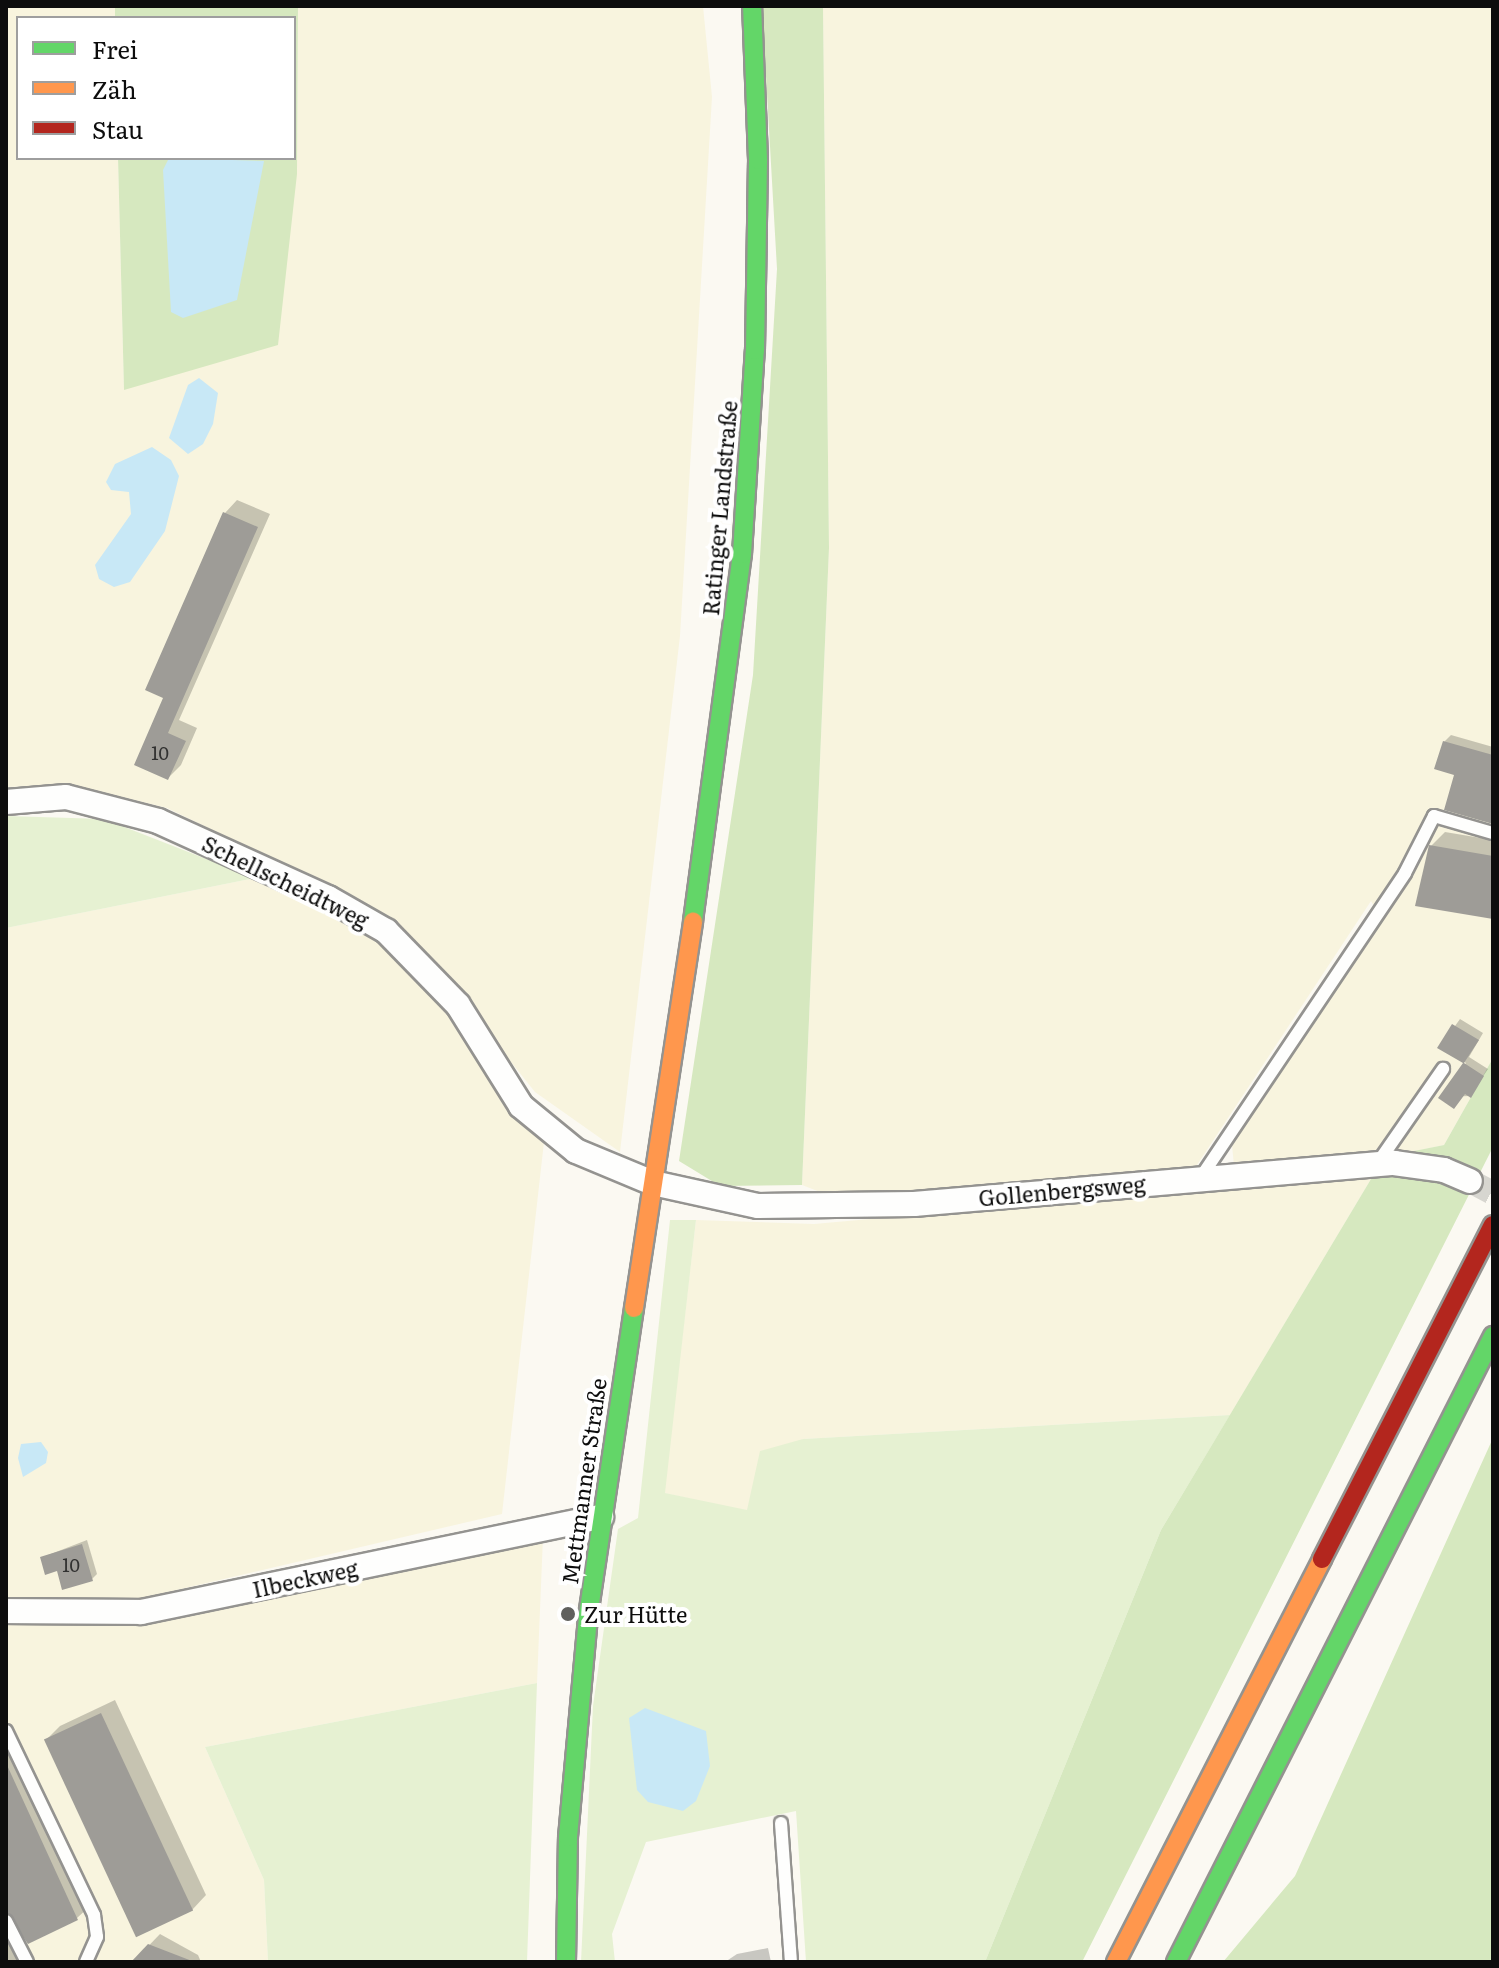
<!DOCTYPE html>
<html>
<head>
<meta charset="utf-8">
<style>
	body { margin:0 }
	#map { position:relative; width:1499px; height:1968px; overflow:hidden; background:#fbf9f2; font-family:Literata,serif }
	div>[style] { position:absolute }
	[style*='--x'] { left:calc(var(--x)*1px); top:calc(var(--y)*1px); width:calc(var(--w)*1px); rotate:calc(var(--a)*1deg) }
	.farmland>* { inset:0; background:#f8f4de }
	.green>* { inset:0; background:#e6f1d2 }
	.forest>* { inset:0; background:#d6e8bf }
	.water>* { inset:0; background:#c8e8f6 }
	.shadow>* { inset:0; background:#0003 }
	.building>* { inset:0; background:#9e9c97; transform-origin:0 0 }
	.street-tunnel>* { height:24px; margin-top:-12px; transform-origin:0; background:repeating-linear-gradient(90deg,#d7d6d0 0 24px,transparent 0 36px) }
	.roads { filter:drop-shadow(2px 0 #949390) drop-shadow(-2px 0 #949390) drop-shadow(0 2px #949390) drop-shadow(0 -2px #949390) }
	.lane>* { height:12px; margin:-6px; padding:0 6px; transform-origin:6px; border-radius:6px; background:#fefefd }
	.street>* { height:24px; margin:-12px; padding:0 12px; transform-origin:12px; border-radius:12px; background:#fefefd }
	.fast>* { height:18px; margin:-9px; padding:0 9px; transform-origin:9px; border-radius:9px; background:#63d668 }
	.slow>* { height:18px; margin:-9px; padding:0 9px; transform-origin:9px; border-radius:9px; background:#ff974d }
	.jam>* { height:18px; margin:-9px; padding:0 9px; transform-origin:9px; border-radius:9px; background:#b3261e }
	.dots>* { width:22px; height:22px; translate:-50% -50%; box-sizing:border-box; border:4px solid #fff; border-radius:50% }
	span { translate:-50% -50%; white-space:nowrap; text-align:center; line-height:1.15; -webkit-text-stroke:8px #fff; paint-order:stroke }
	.number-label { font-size:18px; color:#313130 }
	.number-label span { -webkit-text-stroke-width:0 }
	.street-label { font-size:22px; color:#0d0d0d }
	.poi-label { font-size:22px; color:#0d0d0d }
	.left { translate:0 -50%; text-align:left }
	.frame { position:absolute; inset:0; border:8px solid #0d0d0d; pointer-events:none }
	.legend { position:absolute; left:16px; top:16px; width:280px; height:144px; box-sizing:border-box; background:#fff; border:2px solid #9e9e9e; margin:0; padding:10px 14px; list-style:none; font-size:24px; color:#0d0d0d }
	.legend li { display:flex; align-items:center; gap:16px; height:40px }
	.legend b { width:40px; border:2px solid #9e9e9e }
</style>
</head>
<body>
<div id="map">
	<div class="farmland">
		<i style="clip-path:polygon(6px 6px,115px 6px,115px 18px,18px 18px,18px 158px,118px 158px,124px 390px,297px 174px,298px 6px,703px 6px,712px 97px,680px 636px,620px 1152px,535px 1092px,420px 948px,349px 896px,167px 808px,73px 785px,6px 787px)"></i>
		<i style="clip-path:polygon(823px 6px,1493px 6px,1493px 1058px,1444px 1145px,1371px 1160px,1234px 1166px,1232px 1145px,1383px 921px,1371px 901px,1193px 1171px,833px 1197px,802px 1185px,829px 548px)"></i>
		<i style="clip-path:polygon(255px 878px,320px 906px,384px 944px,448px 1011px,513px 1114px,544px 1142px,502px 1514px,138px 1599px,139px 1625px,543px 1537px,537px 1683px,205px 1747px,264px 1880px,268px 1962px,6px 1962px,6px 928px)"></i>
		<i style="clip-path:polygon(1374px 1174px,1230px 1415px,803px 1439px,747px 1511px,664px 1493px,696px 1220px,814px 1224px)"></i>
	</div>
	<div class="green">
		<i style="clip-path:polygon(6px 816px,104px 819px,255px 878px,6px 928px)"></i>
		<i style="clip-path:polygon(670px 1220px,696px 1220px,665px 1493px,747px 1510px,760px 1451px,803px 1439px,1230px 1415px,1161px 1530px,985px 1962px,806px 1962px,796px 1811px,646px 1842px,612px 1934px,615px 1962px,581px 1962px,593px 1706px,618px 1529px,638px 1518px)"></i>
		<i style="clip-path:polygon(537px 1683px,527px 1962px,268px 1962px,264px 1880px,205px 1747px)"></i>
	</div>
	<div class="forest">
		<i style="clip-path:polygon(115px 6px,298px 6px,297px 174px,278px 345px,124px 390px,118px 158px,294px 158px,294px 18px,115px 18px)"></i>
		<i style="clip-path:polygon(762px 6px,823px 6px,829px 548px,802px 1185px,720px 1186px,679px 1161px,753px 675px,777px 269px)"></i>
		<i style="clip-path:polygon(1493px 1058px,1493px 1147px,1082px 1962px,985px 1962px,1161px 1530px,1374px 1174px,1410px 1178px,1414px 1151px,1444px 1145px)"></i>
		<i style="clip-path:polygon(1493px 1438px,1493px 1962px,1223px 1962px,1295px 1876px)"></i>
	</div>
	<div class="water">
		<i style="clip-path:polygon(169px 158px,264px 161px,237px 300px,183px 318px,171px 312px,163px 170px)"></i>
		<i style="clip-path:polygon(199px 378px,218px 393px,213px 424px,203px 444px,188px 454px,169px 438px,188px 385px)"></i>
		<i style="clip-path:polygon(152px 447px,171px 460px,179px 476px,165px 531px,130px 582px,114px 587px,99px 579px,95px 565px,131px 514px,129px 492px,111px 490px,106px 482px,115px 464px)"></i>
		<i style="clip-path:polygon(41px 1442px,48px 1452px,46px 1463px,23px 1477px,18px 1458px,21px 1444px)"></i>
		<i style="clip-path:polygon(645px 1708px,706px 1731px,710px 1766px,696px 1801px,683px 1811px,648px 1802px,637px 1790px,629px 1718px)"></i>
	</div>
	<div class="shadow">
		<i style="clip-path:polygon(237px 500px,270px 514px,179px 720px,197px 728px,181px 765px,168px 778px,166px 697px,225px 513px)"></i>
		<i style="clip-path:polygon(1451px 735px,1493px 747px,1493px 822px,1457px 774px,1444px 742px)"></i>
		<i style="clip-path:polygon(1445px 832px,1493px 840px,1493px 917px,1431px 846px)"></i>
		<i style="clip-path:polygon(1460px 1019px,1483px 1033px,1469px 1057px,1488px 1069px,1470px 1096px,1441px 1097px,1466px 1063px,1440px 1047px)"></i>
		<i style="clip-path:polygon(87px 1540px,97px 1574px,92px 1579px,58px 1569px,43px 1557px)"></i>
		<i style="clip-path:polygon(115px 1700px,206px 1895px,192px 1910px,46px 1740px,60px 1726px)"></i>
		<i style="clip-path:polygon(6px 1735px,90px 1906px,77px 1918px,18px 1926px,28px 1958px,24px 1962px,6px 1962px)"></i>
		<i style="clip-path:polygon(160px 1934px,198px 1955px,201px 1962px,133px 1962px)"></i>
		<i style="clip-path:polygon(768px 1948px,771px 1962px,725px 1962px,737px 1954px)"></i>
	</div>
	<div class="building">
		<i style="clip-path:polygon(223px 512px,258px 527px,168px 733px,186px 741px,168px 780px,134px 765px,163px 698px,145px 690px)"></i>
		<i style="clip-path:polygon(1443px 741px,1493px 755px,1493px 824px,1444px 810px,1454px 775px,1434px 769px)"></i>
		<i style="clip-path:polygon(1429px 845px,1493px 856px,1493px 919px,1415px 906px)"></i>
		<i style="clip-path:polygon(1452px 1024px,1479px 1040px,1464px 1063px,1484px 1076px,1471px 1098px,1465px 1094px,1454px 1109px,1438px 1098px,1463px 1063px,1437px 1048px)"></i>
		<i style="clip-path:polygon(82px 1544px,93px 1581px,62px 1590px,57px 1571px,45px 1575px,40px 1557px)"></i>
		<i style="left:101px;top:1713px;width:218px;height:63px;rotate:65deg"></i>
		<i style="clip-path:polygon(6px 1763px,78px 1920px,28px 1944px,6px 1912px)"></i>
		<i style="clip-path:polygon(148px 1944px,192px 1961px,192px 1962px,131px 1962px)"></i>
	</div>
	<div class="street-tunnel">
		<i style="--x:1470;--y:1181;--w:26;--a:28"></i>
	</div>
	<div class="roads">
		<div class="lane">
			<i style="--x:1377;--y:1164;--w:116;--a:-55.2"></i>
			<i style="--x:1201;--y:1177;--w:366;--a:-56.1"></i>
			<i style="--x:1405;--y:873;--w:64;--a:-63"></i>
			<i style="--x:1434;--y:816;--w:61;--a:16.1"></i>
			<i style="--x:6;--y:1731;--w:204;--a:64.4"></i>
			<i style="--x:94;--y:1915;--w:22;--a:82"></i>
			<i style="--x:97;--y:1937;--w:27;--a:114"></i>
			<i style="--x:781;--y:1823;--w:139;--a:85.9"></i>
			<i style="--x:6;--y:1921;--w:46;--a:62.9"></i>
		</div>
		<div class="street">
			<i style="--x:6;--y:802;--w:60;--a:-4.8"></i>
			<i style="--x:66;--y:797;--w:95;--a:14.6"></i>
			<i style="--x:158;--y:821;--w:187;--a:24.4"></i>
			<i style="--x:328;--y:898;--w:67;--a:29.6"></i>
			<i style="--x:386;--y:931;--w:103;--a:45.8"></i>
			<i style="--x:458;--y:1005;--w:119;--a:58"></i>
			<i style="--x:521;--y:1106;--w:71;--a:39.3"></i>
			<i style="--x:576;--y:1151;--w:83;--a:22.6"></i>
			<i style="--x:653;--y:1183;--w:107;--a:12.4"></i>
			<i style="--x:758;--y:1206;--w:156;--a:-0.7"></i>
			<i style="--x:914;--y:1204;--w:482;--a:-4.9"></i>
			<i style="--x:1394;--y:1163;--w:50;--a:8"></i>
			<i style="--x:1444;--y:1170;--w:28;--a:23"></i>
			<i style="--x:6;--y:1611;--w:135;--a:0.4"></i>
			<i style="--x:141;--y:1612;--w:470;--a:-11.7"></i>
		</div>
		<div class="fast">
			<i style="--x:693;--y:921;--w:370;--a:-82.4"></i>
			<i style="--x:742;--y:554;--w:204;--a:-86.4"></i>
			<i style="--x:755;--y:350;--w:190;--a:-89.1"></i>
			<i style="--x:758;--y:160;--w:154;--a:-92.2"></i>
			<i style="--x:566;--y:1962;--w:125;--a:-89.1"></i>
			<i style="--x:568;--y:1837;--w:222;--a:-84.8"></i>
			<i style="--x:588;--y:1616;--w:311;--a:-81.5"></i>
			<i style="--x:1176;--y:1962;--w:702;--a:-63.14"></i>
		</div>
		<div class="slow">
			<i style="--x:634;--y:1308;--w:391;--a:-81.3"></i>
			<i style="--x:1116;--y:1962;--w:453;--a:-62.9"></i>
		</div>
		<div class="jam">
			<i style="--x:1322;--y:1559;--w:375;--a:-62.9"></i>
		</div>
	</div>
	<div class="dots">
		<i style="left:568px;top:1614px;background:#60605d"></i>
	</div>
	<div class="number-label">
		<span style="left:160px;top:753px">10</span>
		<span style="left:71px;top:1565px">10</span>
	</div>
	<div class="street-label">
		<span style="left:719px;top:508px;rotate:-85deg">Ratinger Landstraße</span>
		<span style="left:286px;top:881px;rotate:26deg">Schellscheidtweg</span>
		<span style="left:1062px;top:1190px;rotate:-5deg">Gollenbergsweg</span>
		<span style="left:583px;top:1481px;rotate:-82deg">Mettmanner Straße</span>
		<span style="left:305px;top:1578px;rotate:-12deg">Ilbeckweg</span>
	</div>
	<div class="poi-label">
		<span class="left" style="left:584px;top:1614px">Zur Hütte</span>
	</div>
	<div class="frame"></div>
	<ul class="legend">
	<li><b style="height:10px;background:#63d668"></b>Frei</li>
	<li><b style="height:10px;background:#ff974d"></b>Zäh</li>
	<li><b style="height:10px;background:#b3261e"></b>Stau</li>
	</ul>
</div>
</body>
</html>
